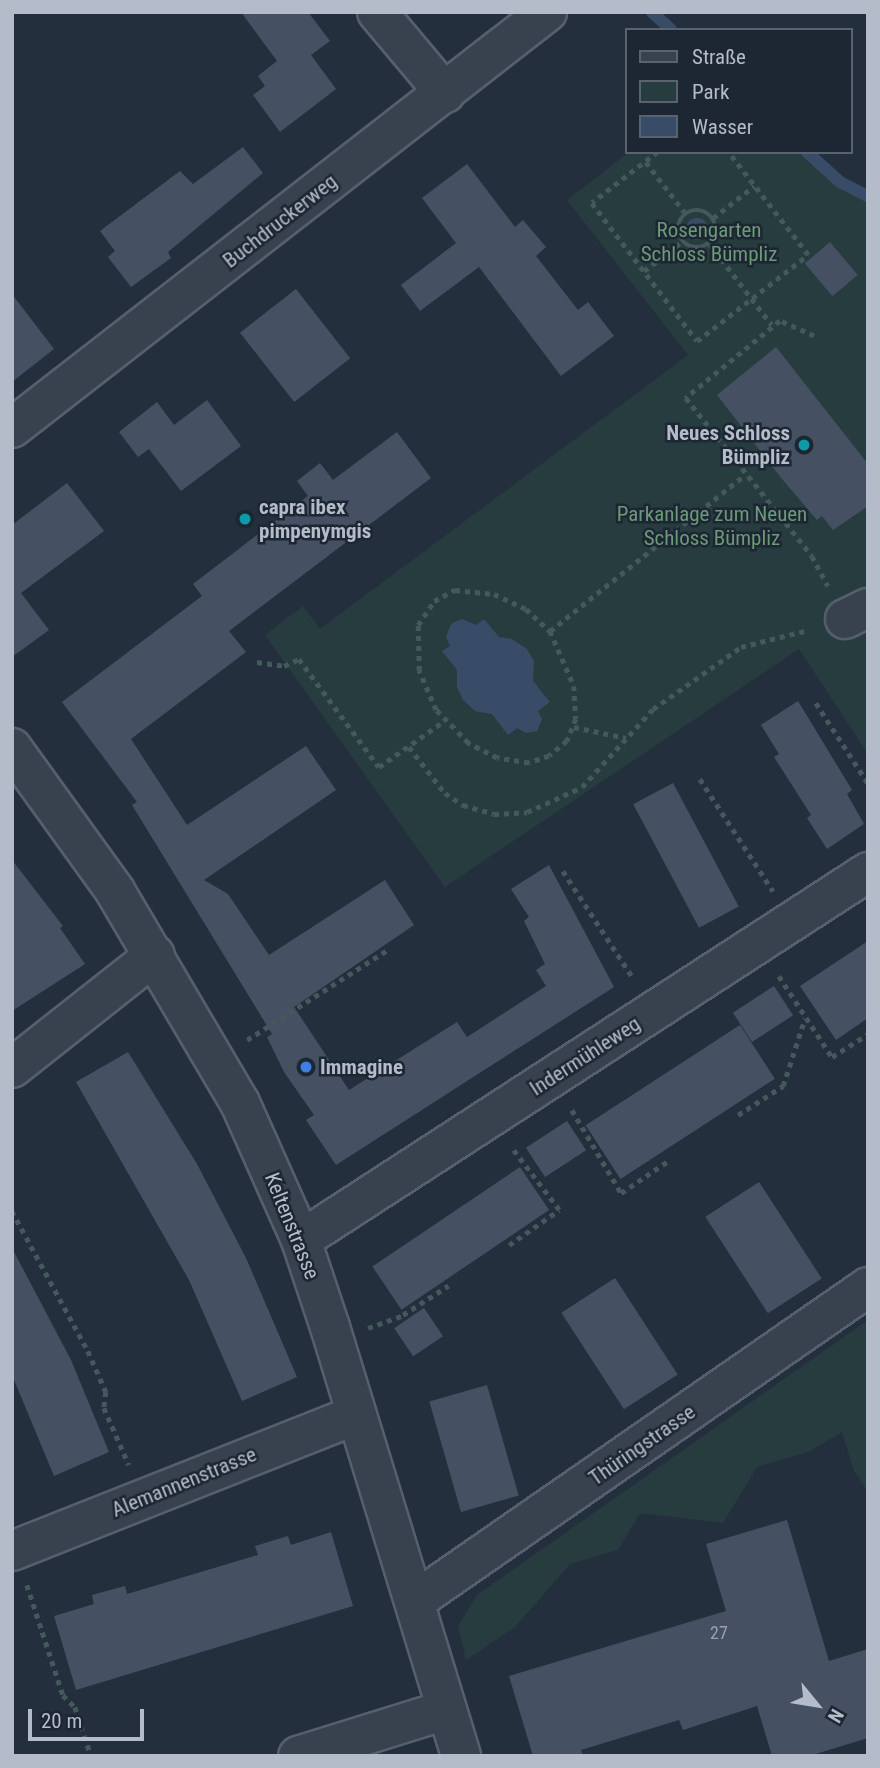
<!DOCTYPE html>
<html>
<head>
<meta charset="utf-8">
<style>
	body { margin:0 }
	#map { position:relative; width:880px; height:1768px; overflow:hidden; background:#242f3e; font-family:"Roboto Condensed",sans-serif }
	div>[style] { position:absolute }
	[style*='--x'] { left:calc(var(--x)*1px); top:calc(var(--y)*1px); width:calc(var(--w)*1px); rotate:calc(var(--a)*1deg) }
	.green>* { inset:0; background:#263c3f }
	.water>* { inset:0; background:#394c67 }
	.round { border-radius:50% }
	.stream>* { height:12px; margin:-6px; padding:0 6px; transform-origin:6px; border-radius:6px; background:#394c67 }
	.building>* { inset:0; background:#455162; transform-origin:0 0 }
	.path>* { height:4.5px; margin-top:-2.25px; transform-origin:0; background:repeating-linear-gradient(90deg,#44595c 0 5px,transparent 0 10px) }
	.path>.ring { margin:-2.25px; padding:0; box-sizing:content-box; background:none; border:4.5px solid #44595c; border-radius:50% }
	.roads { filter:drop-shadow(2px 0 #565f6c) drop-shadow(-2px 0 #565f6c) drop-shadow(0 2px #565f6c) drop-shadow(0 -2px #565f6c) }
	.minor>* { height:38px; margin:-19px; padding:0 19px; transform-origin:19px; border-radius:19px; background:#38414e }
	.dots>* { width:19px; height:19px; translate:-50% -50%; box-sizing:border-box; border:4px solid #1d2633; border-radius:50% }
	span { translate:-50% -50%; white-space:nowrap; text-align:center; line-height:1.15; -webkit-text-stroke:5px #1d2633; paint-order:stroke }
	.number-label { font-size:18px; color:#98a1af }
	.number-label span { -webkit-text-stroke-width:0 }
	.street-label { font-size:21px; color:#b4bcc9 }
	.park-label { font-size:21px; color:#6b9a76 }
	.poi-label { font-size:21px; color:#b4bcc9; font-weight:700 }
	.right { translate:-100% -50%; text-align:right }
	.left { translate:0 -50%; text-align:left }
	.frame { position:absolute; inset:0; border:14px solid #b4bcc9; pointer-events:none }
	.legend { position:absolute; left:625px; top:28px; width:228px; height:126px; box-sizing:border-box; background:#1d2633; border:2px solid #59626f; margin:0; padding:9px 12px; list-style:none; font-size:21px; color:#b4bcc9 }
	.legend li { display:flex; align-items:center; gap:14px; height:35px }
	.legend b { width:35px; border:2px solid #59626f }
	.north { position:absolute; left:782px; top:1670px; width:70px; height:70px; -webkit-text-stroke:5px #1d2633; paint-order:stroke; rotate:120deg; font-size:19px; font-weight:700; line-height:28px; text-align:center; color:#b4bcc9 }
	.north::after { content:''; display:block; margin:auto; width:24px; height:32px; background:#b4bcc9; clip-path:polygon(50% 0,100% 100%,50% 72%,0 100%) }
	.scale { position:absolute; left:28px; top:1709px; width:116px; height:32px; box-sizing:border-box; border:4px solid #b4bcc9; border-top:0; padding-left:9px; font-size:21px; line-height:24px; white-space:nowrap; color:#b4bcc9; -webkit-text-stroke:5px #1d2633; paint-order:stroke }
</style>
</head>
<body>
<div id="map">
	<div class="green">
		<i style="clip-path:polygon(629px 152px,803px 152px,840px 183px,868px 197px,868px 754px,799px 649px,445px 887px,265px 635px,303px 606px,320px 629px,688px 355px,567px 200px)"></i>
		<i style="clip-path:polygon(868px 1320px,868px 1492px,854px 1471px,842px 1432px,808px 1452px,757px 1467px,723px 1523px,640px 1513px,618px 1550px,570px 1564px,515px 1627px,466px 1660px,458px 1626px,477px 1595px)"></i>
	</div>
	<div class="water">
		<i class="round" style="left:686px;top:218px;width:22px;height:22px"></i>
		<i style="clip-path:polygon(462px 619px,476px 625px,484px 619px,499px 637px,512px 639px,527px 649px,534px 661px,533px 681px,550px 702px,538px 711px,542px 719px,537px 731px,526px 733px,517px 728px,508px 735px,492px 714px,475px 711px,463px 700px,457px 687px,457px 670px,442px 651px,450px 646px,446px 637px,451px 624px)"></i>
	</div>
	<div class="stream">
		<i style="--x:652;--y:12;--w:26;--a:43"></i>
		<i style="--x:807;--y:152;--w:45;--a:42.3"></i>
		<i style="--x:840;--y:182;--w:31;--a:27"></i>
	</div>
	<div class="building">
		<i style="clip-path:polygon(241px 12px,308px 12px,330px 41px,311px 55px,336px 89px,280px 132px,253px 95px,265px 86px,258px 76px,277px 61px)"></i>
		<i style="clip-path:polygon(243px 147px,263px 173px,168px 252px,171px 258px,131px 287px,108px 257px,115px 251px,100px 231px,180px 171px,193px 184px)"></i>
		<i style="clip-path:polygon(467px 164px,515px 227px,523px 220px,546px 247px,536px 256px,578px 310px,588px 302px,614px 336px,561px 376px,479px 267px,420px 311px,401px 285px,456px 243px,422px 198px)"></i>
		<i style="left:830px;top:242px;width:43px;height:33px;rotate:50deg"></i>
		<i style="left:296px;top:289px;width:88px;height:71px;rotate:52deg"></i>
		<i style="clip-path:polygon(12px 294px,54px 349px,12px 382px)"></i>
		<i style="clip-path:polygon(776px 347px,868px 464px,868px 506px,833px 530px,822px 516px,817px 520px,782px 479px,717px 395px)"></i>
		<i style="clip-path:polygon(207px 400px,241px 446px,181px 491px,149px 449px,138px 457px,119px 432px,157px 402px,174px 425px)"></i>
		<i style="clip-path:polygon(397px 432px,431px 478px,229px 631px,246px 652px,131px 739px,187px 825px,306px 746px,336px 790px,204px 880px,228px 894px,269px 955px,385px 880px,414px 925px,294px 1007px,349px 1090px,457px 1022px,467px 1037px,546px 986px,536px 970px,545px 964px,524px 921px,529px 917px,511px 889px,549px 865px,614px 987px,336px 1165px,306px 1120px,314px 1115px,284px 1072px,267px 1037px,272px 1034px,132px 805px,137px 802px,62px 702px,202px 596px,193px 584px,308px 496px,297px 481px,320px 463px,333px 480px)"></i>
		<i style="clip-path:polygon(67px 483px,104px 531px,21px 593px,49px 630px,12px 657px,12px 525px)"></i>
		<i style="clip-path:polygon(798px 701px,852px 790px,847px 794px,864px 824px,827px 849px,807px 818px,811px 815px,774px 757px,779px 754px,761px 725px)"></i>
		<i style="left:673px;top:783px;width:140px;height:45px;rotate:62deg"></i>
		<i style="clip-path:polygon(12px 860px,63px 926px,60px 928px,85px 964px,12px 1011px)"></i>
		<i style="clip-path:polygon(868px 941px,868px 1018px,836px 1040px,800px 986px)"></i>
		<i style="left:774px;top:986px;width:35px;height:49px;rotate:57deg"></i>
		<i style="left:740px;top:1025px;width:64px;height:184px;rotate:57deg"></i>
		<i style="clip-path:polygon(128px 1052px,197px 1164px,246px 1258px,297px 1377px,242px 1401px,189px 1280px,76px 1082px)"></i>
		<i style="left:567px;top:1121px;width:35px;height:49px;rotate:57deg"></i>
		<i style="left:520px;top:1167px;width:52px;height:178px;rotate:56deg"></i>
		<i style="left:759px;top:1182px;width:115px;height:64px;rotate:57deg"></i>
		<i style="clip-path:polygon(12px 1248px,71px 1360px,109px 1452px,54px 1476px,12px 1375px)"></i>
		<i style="left:615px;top:1278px;width:115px;height:64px;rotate:57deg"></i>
		<i style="left:424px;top:1308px;width:34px;height:36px;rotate:56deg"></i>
		<i style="left:487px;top:1385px;width:115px;height:60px;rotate:74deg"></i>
		<i style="clip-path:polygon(787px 1520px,829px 1661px,868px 1649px,868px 1738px,809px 1756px,772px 1756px,757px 1706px,683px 1730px,679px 1720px,581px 1750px,583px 1756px,533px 1756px,509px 1676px,726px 1611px,706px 1544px)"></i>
		<i style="clip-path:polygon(331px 1532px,353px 1606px,76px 1690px,54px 1616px,94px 1604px,92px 1595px,125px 1586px,127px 1594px,258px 1555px,255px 1546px,288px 1536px,291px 1545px)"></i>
	</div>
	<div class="path">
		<i style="--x:658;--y:152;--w:83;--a:142.3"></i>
		<i style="--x:592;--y:203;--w:173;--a:52.7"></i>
		<i style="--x:697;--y:341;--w:140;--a:-37.8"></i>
		<i style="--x:808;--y:255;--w:130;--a:-127.8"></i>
		<i style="--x:646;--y:162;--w:66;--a:52.4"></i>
		<i class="ring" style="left:678px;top:210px;width:33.5px;height:33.5px"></i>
		<i style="--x:713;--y:218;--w:52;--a:-38"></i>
		<i style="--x:709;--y:243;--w:103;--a:52.5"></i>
		<i style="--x:644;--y:271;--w:49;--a:-37.6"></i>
		<i style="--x:814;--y:336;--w:37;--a:-156"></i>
		<i style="--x:780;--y:321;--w:122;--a:140.7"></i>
		<i style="--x:686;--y:398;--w:202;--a:51.4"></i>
		<i style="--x:812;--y:556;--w:34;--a:62"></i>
		<i style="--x:550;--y:631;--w:60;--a:66.4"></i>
		<i style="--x:574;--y:686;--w:33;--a:87"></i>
		<i style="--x:576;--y:719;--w:24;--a:112"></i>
		<i style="--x:567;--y:741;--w:23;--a:140"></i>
		<i style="--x:549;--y:756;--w:21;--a:161"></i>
		<i style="--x:529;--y:763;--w:32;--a:-171"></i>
		<i style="--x:497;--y:758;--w:33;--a:-153"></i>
		<i style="--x:468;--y:743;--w:46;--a:-134.1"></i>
		<i style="--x:436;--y:710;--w:43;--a:-113.6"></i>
		<i style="--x:419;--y:671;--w:46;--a:-91.2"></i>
		<i style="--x:418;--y:625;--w:29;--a:-56"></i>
		<i style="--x:434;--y:601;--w:24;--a:-28"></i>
		<i style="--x:455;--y:590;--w:39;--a:6"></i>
		<i style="--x:494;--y:594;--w:35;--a:25"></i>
		<i style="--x:526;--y:609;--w:33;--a:43"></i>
		<i style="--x:550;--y:631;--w:250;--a:-38.7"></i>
		<i style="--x:257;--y:662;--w:27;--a:8"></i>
		<i style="--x:284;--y:666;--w:17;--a:-25"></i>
		<i style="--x:299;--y:659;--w:134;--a:53.5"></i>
		<i style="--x:379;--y:767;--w:80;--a:-35.3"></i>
		<i style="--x:816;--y:703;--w:95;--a:57"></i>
		<i style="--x:574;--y:727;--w:53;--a:11.9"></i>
		<i style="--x:409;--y:747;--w:58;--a:52"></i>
		<i style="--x:445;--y:793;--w:22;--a:34"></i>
		<i style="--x:463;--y:805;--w:32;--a:16"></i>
		<i style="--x:494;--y:814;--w:33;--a:-3"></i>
		<i style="--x:527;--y:812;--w:60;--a:-24.4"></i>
		<i style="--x:582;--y:787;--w:105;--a:-47.7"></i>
		<i style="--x:653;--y:709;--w:108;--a:-35.2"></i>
		<i style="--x:741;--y:647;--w:69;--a:-14.2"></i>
		<i style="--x:700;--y:779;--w:134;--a:56.9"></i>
		<i style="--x:563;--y:871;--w:128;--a:56.8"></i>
		<i style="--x:779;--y:976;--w:97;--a:56.8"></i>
		<i style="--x:832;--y:1057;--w:43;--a:-32.6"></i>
		<i style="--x:247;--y:1040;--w:166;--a:-32.7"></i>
		<i style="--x:572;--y:1110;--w:96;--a:59.4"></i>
		<i style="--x:621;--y:1193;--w:57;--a:-34.2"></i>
		<i style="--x:738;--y:1115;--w:54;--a:-32.8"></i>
		<i style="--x:783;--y:1086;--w:71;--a:-72.1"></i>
		<i style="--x:12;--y:1211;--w:159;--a:61.5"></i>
		<i style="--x:88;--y:1351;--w:45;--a:66.3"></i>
		<i style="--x:106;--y:1392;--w:16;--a:97"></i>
		<i style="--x:104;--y:1408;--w:62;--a:66.3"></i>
		<i style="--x:509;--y:1245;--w:61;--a:-35"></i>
		<i style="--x:559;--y:1210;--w:79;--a:-127.3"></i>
		<i style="--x:368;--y:1328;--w:37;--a:-20"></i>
		<i style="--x:403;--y:1315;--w:54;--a:-32.8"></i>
		<i style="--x:27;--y:1585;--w:116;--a:71.9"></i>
		<i style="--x:63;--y:1695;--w:17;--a:45"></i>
		<i style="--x:75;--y:1707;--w:52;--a:71.9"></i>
	</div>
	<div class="roads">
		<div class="minor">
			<i style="--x:377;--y:12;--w:106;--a:50"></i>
			<i style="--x:12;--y:428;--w:678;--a:-37.87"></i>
			<i style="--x:845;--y:619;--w:25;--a:-26"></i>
			<i style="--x:12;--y:748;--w:176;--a:54.2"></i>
			<i style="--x:115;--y:891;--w:246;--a:59.5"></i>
			<i style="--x:240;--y:1103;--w:150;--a:66"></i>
			<i style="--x:301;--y:1240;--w:92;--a:71.6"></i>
			<i style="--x:330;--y:1327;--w:449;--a:73"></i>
			<i style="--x:12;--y:1068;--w:182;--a:-38.3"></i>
			<i style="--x:301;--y:1240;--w:676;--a:-32.98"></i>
			<i style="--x:12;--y:1551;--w:370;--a:-21.6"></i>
			<i style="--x:415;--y:1601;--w:551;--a:-34.73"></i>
			<i style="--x:298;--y:1756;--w:155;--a:-17.3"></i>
		</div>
	</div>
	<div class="dots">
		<i style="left:804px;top:445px;background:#0f9aa8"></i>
		<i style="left:245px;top:519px;background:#0f9aa8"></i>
		<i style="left:306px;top:1067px;background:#3f7fe0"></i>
	</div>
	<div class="number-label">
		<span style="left:719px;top:1633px">27</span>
	</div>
	<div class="street-label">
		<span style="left:280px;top:221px;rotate:-38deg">Buchdruckerweg</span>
		<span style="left:585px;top:1056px;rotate:-33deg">Indermühleweg</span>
		<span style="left:292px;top:1226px;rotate:68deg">Keltenstrasse</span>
		<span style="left:642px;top:1445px;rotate:-35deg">Thüringstrasse</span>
		<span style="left:184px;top:1482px;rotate:-22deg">Alemannenstrasse</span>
	</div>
	<div class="park-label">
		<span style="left:709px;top:242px">Rosengarten<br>Schloss Bümpliz</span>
		<span style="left:712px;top:526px">Parkanlage zum Neuen<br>Schloss Bümpliz</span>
	</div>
	<div class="poi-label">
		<span class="right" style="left:790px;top:445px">Neues Schloss<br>Bümpliz</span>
		<span class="left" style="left:259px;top:519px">capra ibex<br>pimpenymgis</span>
		<span class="left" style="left:320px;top:1067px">Immagine</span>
	</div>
	<div class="frame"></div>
	<ul class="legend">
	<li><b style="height:9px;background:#38414e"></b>Straße</li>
	<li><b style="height:19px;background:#263c3f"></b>Park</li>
	<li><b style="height:19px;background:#394c67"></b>Wasser</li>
	</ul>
	<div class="north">N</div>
	<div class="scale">20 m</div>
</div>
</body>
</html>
